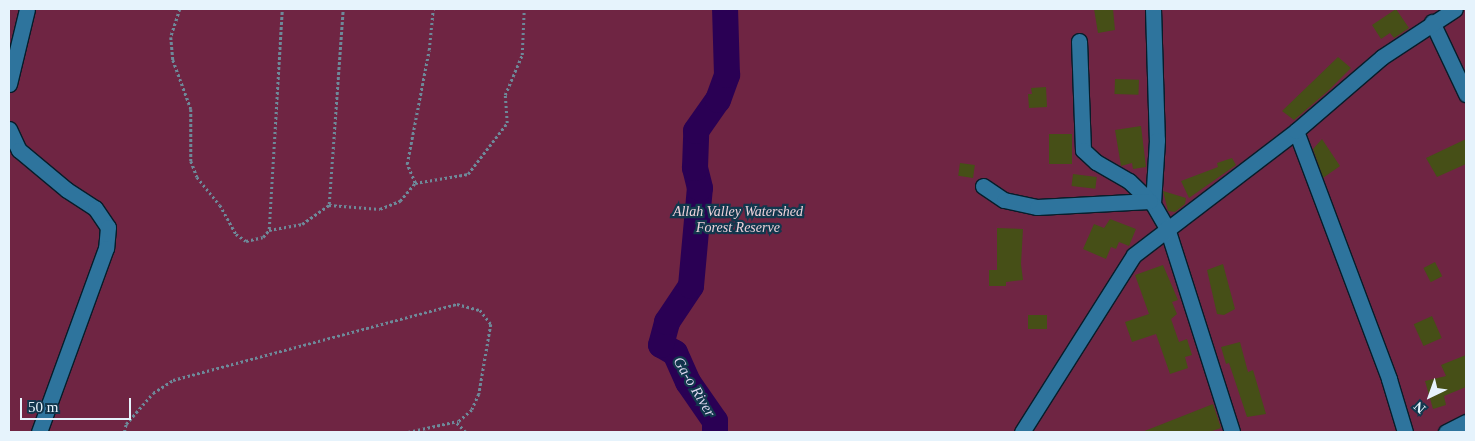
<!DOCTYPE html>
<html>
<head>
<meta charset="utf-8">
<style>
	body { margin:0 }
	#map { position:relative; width:1475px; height:441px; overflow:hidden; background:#12374d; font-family:Georgia,serif }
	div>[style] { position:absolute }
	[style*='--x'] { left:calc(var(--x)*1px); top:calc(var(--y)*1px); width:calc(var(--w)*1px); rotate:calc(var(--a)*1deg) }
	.green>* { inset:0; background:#6f2543; transform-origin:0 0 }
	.river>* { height:26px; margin:-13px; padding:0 13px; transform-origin:13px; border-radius:13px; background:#2a0054 }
	.building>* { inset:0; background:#464f17; transform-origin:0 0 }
	.path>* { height:2.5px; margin-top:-1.25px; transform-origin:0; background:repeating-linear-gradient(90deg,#6e8999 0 2.5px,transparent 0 5px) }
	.roads { filter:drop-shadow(1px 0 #071d2a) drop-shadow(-1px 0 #071d2a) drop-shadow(0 1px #071d2a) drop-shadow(0 -1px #071d2a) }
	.street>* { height:15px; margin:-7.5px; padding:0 7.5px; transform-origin:7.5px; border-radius:7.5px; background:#2e749d }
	span { translate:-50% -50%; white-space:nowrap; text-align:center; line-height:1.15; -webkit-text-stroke:4.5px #12374d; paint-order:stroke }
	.park-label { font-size:14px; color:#eed2da; font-style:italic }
	.water-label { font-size:15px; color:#dfd8f0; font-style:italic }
	.frame { position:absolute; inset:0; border:10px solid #e6f3fc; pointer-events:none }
	.north { position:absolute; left:1405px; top:371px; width:50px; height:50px; -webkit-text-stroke:4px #12374d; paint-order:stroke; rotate:222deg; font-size:14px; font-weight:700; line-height:20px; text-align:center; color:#e6f3fc }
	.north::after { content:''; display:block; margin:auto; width:18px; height:22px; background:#e6f3fc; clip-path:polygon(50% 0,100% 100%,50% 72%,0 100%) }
	.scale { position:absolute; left:20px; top:398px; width:111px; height:22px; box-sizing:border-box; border:2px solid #e6f3fc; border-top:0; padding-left:6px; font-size:15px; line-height:18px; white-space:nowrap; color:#e6f3fc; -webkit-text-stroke:4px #12374d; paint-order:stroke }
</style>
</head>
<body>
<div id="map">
	<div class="green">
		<i style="left:9px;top:9px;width:1457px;height:423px"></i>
	</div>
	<div class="river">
		<i style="--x:715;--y:432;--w:11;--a:-90"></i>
		<i style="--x:715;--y:421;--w:47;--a:-124.7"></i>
		<i style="--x:688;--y:382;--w:32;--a:-114"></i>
		<i style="--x:675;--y:353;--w:16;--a:-150"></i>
		<i style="--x:661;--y:345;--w:24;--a:-75"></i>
		<i style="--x:667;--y:322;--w:43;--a:-56.3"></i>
		<i style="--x:691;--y:286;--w:98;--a:-84.8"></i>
		<i style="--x:700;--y:188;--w:21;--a:-104"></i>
		<i style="--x:695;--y:168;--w:37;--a:-88"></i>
		<i style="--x:696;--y:131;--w:38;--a:-55"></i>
		<i style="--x:718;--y:100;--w:27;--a:-70"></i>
		<i style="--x:727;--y:75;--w:66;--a:-91.7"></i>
	</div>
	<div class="building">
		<i style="clip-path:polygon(1094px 9px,1113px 9px,1115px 30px,1098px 33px)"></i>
		<i style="clip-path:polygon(1396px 9px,1409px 28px,1394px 38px,1390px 33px,1381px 39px,1372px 25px)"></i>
		<i style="clip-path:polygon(1338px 57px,1351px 68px,1328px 91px,1294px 120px,1282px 111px)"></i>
		<i style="left:1115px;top:79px;width:24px;height:15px;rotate:2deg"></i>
		<i style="clip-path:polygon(1046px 87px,1047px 107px,1029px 108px,1028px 94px,1032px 94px,1031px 88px)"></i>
		<i style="clip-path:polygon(1141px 126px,1146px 167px,1133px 169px,1132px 163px,1121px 166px,1115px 130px)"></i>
		<i style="left:1049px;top:134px;width:23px;height:30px"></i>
		<i style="clip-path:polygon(1322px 139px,1340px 166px,1323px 178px,1313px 149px)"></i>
		<i style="clip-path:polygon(1466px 139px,1466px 164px,1437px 177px,1426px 158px)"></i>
		<i style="clip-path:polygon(1232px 158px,1236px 165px,1189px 198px,1181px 181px,1218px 167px,1217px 163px)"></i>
		<i style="left:960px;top:163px;width:15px;height:13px;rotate:8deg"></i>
		<i style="left:1073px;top:174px;width:24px;height:12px;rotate:7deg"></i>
		<i style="clip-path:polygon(1163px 191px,1186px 198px,1185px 204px,1175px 212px,1168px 211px)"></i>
		<i style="clip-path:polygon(1110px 219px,1136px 229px,1129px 246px,1119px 242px,1116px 249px,1111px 247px,1106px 259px,1083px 249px,1094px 224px,1104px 228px)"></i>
		<i style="clip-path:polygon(997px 228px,1023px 229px,1021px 264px,1023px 280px,1006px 282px,1006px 286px,989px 286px,989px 270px,997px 270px)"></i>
		<i style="left:1435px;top:262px;width:16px;height:13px;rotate:63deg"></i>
		<i style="clip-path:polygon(1223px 264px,1235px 309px,1224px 315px,1217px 314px,1207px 270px)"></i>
		<i style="clip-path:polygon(1163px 265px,1178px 300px,1172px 302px,1177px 314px,1171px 319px,1179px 342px,1187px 339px,1192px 355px,1185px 357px,1188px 368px,1170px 374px,1156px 334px,1132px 342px,1125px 322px,1149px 314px,1135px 275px)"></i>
		<i style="left:1028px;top:315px;width:19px;height:14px"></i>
		<i style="left:1432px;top:316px;width:24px;height:20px;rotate:66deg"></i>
		<i style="clip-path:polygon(1240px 342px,1248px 372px,1253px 370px,1266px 414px,1247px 417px,1229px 363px,1226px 364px,1221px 347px)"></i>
		<i style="clip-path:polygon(1466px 355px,1466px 387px,1444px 396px,1446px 405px,1433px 409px,1425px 381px,1446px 376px,1441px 365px)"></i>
		<i style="clip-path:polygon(1213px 404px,1221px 428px,1209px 432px,1142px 432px)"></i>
	</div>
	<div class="path">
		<i style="--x:180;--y:9;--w:29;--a:108"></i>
		<i style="--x:171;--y:37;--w:23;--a:85"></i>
		<i style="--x:173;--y:60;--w:52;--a:69.8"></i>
		<i style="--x:191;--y:109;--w:52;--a:90"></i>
		<i style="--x:191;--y:161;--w:17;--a:69"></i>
		<i style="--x:197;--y:177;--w:36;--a:51"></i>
		<i style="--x:220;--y:205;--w:33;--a:61"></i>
		<i style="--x:236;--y:234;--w:12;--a:35"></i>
		<i style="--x:246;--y:241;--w:17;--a:-13"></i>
		<i style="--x:263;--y:237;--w:9;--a:-49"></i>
		<i style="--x:269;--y:230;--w:34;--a:-10"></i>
		<i style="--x:302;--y:224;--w:33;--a:-35"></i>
		<i style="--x:329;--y:205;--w:51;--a:4.5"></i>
		<i style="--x:380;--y:209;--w:22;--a:-22"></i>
		<i style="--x:400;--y:201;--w:23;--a:-50"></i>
		<i style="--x:415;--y:183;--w:54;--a:-9.6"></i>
		<i style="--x:468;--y:174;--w:64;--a:-52.6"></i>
		<i style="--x:507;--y:123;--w:28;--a:-94"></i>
		<i style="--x:505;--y:95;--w:43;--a:-67"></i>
		<i style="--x:522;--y:55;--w:46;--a:-87.5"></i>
		<i style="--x:415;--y:183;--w:21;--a:-113"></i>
		<i style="--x:407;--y:164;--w:116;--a:-79.1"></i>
		<i style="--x:429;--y:50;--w:41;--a:-84.4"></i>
		<i style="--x:329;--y:204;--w:196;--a:-85.9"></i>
		<i style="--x:269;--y:229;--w:220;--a:-86.6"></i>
		<i style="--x:124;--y:432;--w:8;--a:-76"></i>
		<i style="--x:126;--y:424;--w:41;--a:-48.9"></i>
		<i style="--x:153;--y:393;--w:24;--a:-33"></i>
		<i style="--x:173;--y:380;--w:294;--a:-15"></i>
		<i style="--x:457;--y:304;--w:24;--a:15"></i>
		<i style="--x:480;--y:310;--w:18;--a:52"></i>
		<i style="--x:491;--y:324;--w:71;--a:99.7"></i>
		<i style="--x:479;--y:394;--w:17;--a:114"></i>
		<i style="--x:472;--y:410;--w:20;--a:139"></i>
		<i style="--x:457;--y:423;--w:13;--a:45"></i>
		<i style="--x:408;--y:432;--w:51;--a:-12.4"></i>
	</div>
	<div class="roads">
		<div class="street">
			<i style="--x:1153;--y:9;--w:131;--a:88.3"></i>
			<i style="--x:1157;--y:140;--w:64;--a:93.6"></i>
			<i style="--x:1432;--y:22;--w:80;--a:64.7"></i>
			<i style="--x:1079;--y:41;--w:109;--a:87.9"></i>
			<i style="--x:1083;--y:150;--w:18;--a:43"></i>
			<i style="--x:1096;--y:162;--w:38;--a:30"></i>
			<i style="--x:1129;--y:181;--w:33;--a:44"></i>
			<i style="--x:1153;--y:204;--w:28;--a:60"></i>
			<i style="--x:1167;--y:228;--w:214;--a:72.3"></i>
			<i style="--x:9;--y:84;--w:77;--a:-76.5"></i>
			<i style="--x:9;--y:129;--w:23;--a:65"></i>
			<i style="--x:19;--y:150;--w:62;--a:39.8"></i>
			<i style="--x:67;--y:190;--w:33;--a:33"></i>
			<i style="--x:95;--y:208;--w:23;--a:56"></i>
			<i style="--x:108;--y:227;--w:21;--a:95"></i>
			<i style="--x:106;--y:248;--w:196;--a:110"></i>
			<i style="--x:1296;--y:131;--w:265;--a:69.4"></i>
			<i style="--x:1389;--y:379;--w:55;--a:73.2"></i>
			<i style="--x:983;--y:186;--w:25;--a:34"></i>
			<i style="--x:1004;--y:200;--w:34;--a:12"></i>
			<i style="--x:1037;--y:207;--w:113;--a:-3"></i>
			<i style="--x:1022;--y:432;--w:209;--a:-57.7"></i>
			<i style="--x:1134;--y:255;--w:204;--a:-37.4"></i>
			<i style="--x:1296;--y:131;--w:113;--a:-40.7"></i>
			<i style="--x:1382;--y:57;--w:87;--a:-33.3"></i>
			<i style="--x:1446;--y:432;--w:22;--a:-27"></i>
		</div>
	</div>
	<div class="park-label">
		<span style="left:738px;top:220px">Allah Valley Watershed<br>Forest Reserve</span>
	</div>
	<div class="water-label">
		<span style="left:694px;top:387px;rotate:59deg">Ga-o River</span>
	</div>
	<div class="frame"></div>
	<div class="north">N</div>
	<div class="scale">50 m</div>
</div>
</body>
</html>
